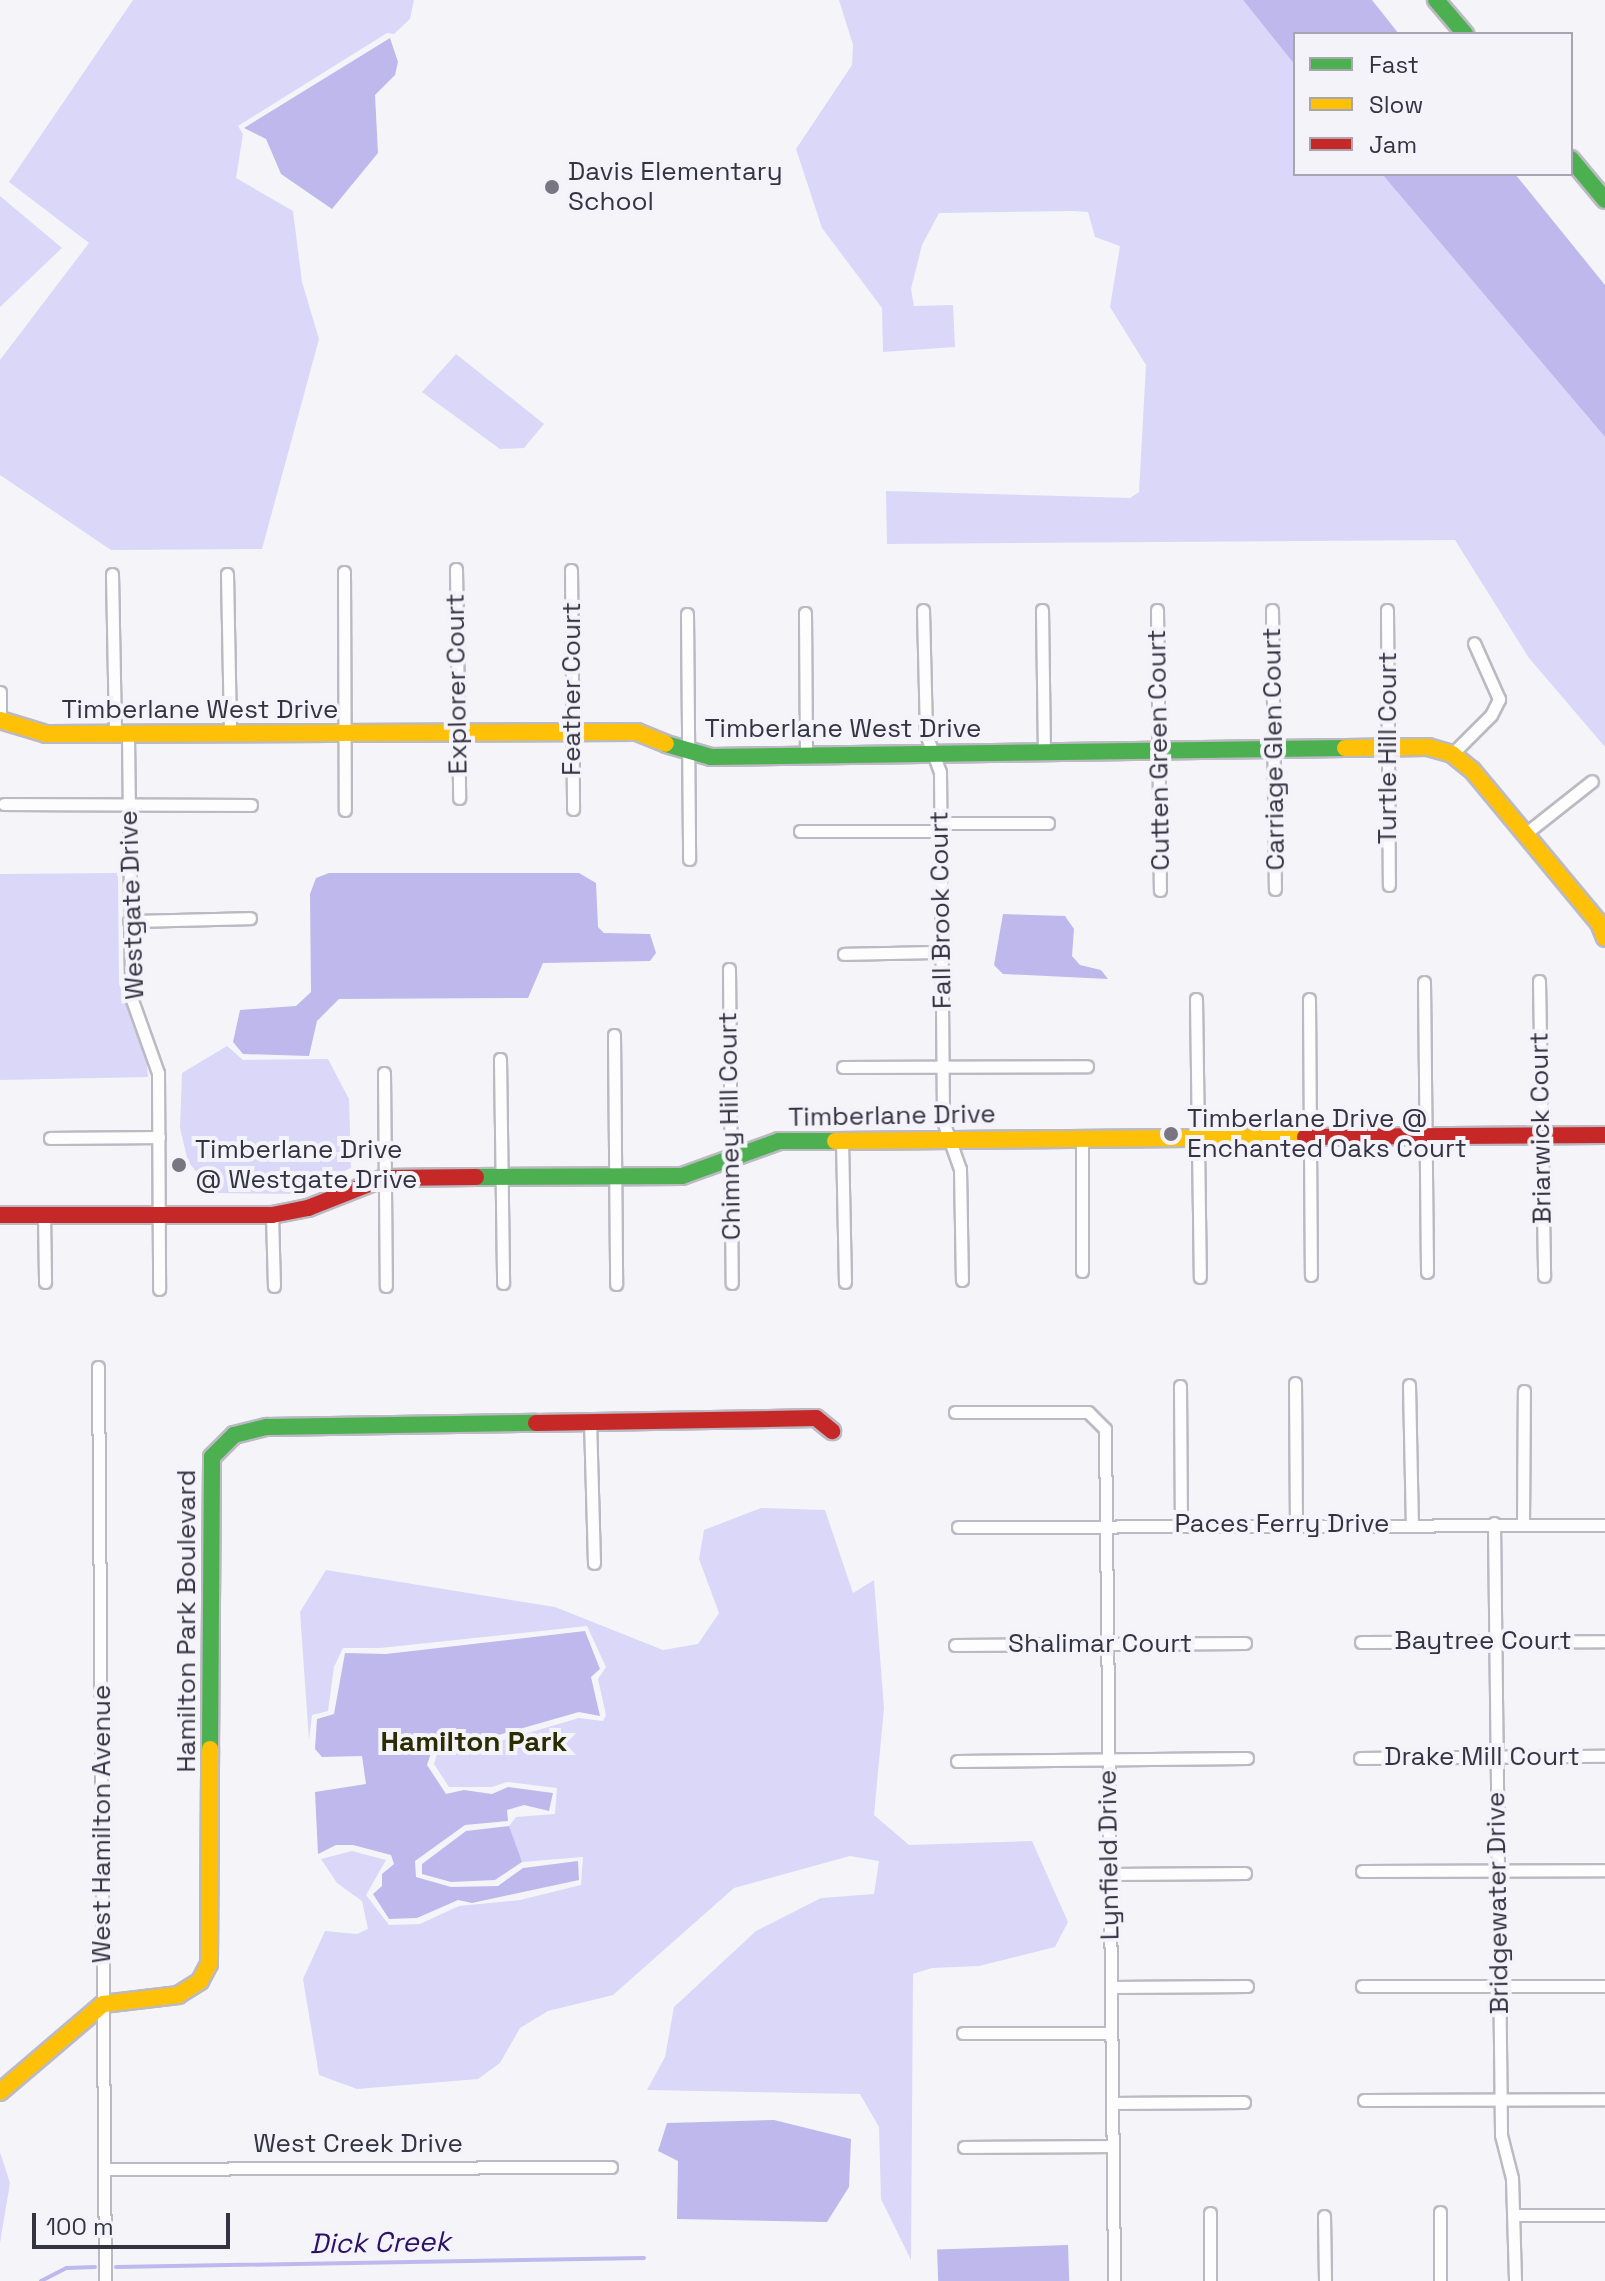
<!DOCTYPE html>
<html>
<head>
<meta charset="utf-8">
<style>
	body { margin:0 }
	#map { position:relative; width:1605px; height:2281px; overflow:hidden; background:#f5f4f9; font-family:"Space Grotesk",sans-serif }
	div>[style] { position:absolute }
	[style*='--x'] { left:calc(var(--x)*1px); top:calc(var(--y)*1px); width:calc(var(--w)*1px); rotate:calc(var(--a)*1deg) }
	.green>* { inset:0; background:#dbd7f9 }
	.water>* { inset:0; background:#bfb8ec; transform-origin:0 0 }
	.stream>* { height:4px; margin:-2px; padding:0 2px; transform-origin:2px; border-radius:2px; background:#bfb8ec }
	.roads { filter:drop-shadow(2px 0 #bbbac3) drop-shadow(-2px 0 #bbbac3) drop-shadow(0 2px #bbbac3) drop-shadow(0 -2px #bbbac3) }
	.street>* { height:11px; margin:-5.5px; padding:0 5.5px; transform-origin:5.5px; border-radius:5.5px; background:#fefdfe }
	.fast>* { height:16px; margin:-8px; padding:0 8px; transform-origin:8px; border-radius:8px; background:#4caf50 }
	.slow>* { height:16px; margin:-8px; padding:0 8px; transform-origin:8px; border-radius:8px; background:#ffc107 }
	.jam>* { height:16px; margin:-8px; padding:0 8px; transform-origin:8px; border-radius:8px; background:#c62828 }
	.dots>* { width:22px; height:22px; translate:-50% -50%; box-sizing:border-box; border:4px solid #f4f3fa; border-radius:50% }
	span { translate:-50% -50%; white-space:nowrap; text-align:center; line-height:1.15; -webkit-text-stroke:8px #f4f3fa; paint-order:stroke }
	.poi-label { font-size:26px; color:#343341 }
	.left { translate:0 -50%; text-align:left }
	.street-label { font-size:26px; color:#343341 }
	.neighbourhood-label { font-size:28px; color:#2c2c02; font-weight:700 }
	.water-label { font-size:28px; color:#2c1165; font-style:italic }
	.legend { position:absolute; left:1293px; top:32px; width:280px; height:144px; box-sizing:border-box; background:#f4f3fa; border:2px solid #a7a6b0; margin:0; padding:10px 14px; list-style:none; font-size:24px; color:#343341 }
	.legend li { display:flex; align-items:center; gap:16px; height:40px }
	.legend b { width:40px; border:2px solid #a7a6b0 }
	.scale { position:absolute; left:32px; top:2213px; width:198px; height:36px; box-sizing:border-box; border:4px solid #343341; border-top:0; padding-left:10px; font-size:24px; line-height:28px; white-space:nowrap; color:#343341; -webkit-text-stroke:6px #f4f3fa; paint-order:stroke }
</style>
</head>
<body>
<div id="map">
	<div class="green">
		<i style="clip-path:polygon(133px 0,414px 0,410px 19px,394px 34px,387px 33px,238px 126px,243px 134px,236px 178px,293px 211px,302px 282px,319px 339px,262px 549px,111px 550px,0 475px,0 360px,89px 243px,9px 182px)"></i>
		<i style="clip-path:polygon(839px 0,1243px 0,1295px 65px,1295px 174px,1382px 174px,1605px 437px,1605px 747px,1529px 658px,1455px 540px,887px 544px,886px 491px,1130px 498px,1139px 492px,1146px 365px,1110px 307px,1120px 246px,1095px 237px,1088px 212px,1073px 211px,939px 213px,922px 245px,911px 289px,914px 306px,953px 305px,955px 347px,883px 352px,882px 308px,822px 228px,796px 149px,852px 65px,853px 45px)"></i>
		<i style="clip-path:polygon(0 196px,62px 248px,0 307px)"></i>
		<i style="clip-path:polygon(456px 354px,544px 424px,524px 448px,500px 449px,422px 392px)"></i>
		<i style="clip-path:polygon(118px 873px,119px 984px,146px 1057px,148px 1077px,0 1080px,0 874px)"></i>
		<i style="clip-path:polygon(227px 1046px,243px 1060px,328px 1059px,349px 1099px,351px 1168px,295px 1194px,215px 1193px,188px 1162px,180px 1128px,182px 1073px)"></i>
		<i style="clip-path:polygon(761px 1508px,825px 1510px,853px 1593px,874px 1580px,884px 1708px,874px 1815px,909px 1845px,1032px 1841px,1068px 1922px,1055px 1947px,979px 1966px,932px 1968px,913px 1974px,911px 2260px,881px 2199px,879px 2127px,860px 2094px,647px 2090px,665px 2057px,674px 2007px,756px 1931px,821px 1898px,874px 1894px,879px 1861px,850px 1856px,734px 1888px,613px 1995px,548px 2011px,520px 2028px,500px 2063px,478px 2079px,357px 2089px,319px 2075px,303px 1979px,325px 1931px,357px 1934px,368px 1929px,362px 1901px,337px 1883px,321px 1859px,352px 1851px,386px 1860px,366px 1895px,389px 1925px,420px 1924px,459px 1906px,520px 1900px,581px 1885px,583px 1857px,522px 1862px,512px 1841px,509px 1826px,516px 1817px,555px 1814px,557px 1788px,507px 1782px,492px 1787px,449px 1787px,434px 1764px,437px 1754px,452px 1745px,476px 1748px,579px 1718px,603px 1721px,606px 1715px,598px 1679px,606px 1667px,587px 1626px,380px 1648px,343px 1648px,334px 1667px,328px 1711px,312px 1715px,309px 1740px,300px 1612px,326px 1570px,555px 1607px,663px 1650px,698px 1644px,719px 1613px,699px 1559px,704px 1530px)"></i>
		<i style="clip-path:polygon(0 2152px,10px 2183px,0 2243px)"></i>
	</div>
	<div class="water">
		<i style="clip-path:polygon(1243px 0,1372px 0,1399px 34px,1295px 34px,1295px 65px)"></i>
		<i style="clip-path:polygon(390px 38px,398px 62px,395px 75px,375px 95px,378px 153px,332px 209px,281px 174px,266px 139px,244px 128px)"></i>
		<i style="clip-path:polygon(1382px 174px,1515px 174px,1605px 285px,1605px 437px)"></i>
		<i style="clip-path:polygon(329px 873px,579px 873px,596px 883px,598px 927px,604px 933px,650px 934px,656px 953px,650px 961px,543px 963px,528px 998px,339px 999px,317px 1021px,309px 1056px,243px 1054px,233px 1042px,240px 1010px,296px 1006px,311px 992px,310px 894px,316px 878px)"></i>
		<i style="clip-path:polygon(1003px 914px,1065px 916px,1074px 929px,1072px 956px,1080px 965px,1101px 970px,1108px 979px,1003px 974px,994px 965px)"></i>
		<i style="clip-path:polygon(585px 1631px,600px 1669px,591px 1677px,600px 1716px,579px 1712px,474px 1742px,451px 1739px,432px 1750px,427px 1765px,446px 1794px,464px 1790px,492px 1794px,508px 1787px,553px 1793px,549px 1811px,524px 1805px,507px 1810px,508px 1821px,465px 1825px,415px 1861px,416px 1877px,451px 1887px,498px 1886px,523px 1868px,578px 1861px,579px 1880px,472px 1903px,458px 1900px,417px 1918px,389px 1919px,373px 1894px,382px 1886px,382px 1874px,394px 1864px,391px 1855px,353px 1845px,336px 1845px,318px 1854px,315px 1792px,366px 1784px,362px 1756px,322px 1757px,315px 1749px,317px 1719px,334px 1714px,345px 1653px,386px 1654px)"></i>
		<i style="clip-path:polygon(509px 1826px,522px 1862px,495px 1880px,451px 1882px,422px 1874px,422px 1864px,466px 1831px)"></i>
		<i style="clip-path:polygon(774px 2120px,851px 2139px,849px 2187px,827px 2222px,677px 2219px,678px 2161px,658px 2151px,667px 2123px)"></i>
		<i style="left:1068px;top:2245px;width:36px;height:131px;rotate:88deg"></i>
	</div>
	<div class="stream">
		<i style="--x:116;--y:2267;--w:528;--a:-0.98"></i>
		<i style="--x:41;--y:2281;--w:29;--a:-27"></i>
		<i style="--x:67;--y:2268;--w:28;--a:-2"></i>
	</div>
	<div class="roads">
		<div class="street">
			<i style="--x:456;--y:569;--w:229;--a:89.2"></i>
			<i style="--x:571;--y:570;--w:239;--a:89.5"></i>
			<i style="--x:344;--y:572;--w:238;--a:89.8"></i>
			<i style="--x:112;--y:574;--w:161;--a:88.9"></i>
			<i style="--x:227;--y:574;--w:160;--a:88.9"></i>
			<i style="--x:923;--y:610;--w:124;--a:88.6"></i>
			<i style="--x:926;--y:734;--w:40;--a:69.8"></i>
			<i style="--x:940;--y:772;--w:349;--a:89.5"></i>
			<i style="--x:943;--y:1121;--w:51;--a:70.5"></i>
			<i style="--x:960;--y:1169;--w:111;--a:89"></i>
			<i style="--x:1042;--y:610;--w:142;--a:89.2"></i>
			<i style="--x:1157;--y:610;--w:280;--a:89.4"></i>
			<i style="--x:1272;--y:610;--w:279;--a:89.4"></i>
			<i style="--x:1387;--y:610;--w:275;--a:89.6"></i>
			<i style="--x:805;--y:613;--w:141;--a:89.6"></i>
			<i style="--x:687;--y:614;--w:245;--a:89.5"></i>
			<i style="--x:0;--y:692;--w:28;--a:90"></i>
			<i style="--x:128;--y:735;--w:262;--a:89.3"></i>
			<i style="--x:131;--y:997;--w:81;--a:70.4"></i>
			<i style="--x:158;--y:1073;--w:216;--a:89.7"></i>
			<i style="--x:1452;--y:754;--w:55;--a:-45"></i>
			<i style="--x:1491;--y:715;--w:18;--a:-63"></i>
			<i style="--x:1499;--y:699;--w:61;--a:-114.1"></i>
			<i style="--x:4;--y:804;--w:247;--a:0.2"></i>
			<i style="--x:940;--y:823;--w:108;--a:0"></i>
			<i style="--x:800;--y:831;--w:140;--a:0"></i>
			<i style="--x:1525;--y:834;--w:85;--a:-38.3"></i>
			<i style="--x:129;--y:921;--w:121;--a:-1.4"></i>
			<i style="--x:844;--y:954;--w:98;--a:-1.2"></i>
			<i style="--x:729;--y:969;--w:314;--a:89.5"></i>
			<i style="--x:1539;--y:981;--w:295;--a:89"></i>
			<i style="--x:1424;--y:982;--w:290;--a:89.4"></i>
			<i style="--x:1196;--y:999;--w:278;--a:89.2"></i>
			<i style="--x:1309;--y:999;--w:276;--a:89.6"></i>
			<i style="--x:614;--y:1035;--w:249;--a:89.5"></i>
			<i style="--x:500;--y:1059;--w:224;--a:89.2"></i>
			<i style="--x:843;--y:1067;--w:244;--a:-0.2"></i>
			<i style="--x:384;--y:1073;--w:213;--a:89.5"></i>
			<i style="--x:50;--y:1138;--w:109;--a:-0.5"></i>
			<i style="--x:1082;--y:1139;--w:132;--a:90"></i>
			<i style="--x:842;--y:1140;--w:142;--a:88.8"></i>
			<i style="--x:44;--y:1215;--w:67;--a:89.1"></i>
			<i style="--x:272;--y:1215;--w:71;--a:88.4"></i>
			<i style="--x:98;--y:1367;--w:914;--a:89.56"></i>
			<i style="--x:1295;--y:1383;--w:141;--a:89.6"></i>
			<i style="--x:1409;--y:1385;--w:138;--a:88.8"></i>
			<i style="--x:1180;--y:1386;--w:139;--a:89.6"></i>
			<i style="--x:955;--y:1412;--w:133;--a:0"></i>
			<i style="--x:1088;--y:1412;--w:24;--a:45"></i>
			<i style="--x:1105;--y:1429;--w:852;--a:89.39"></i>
			<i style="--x:590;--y:1420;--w:143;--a:88.4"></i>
			<i style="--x:1494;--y:1523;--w:612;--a:89.34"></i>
			<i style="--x:1501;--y:2135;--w:44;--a:75.7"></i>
			<i style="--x:1512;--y:2178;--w:103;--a:88.3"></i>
			<i style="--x:1523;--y:1523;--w:132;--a:-89.6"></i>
			<i style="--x:958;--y:1527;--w:647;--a:-0.18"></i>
			<i style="--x:1361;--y:1642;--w:244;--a:-0.2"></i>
			<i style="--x:955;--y:1645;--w:290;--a:-0.4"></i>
			<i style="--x:1360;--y:1758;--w:245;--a:-0.5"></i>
			<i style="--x:957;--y:1761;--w:290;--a:-0.6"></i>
			<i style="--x:1362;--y:1871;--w:243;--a:-0.2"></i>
			<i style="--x:1110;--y:1874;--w:135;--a:-0.4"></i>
			<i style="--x:1362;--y:1986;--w:243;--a:0"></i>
			<i style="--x:1111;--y:1987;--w:136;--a:-0.4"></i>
			<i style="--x:963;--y:2033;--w:148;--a:0"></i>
			<i style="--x:1364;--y:2100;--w:241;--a:-0.2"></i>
			<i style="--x:1112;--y:2103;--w:132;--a:-0.4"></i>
			<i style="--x:964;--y:2147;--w:149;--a:-0.4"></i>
			<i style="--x:105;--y:2169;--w:506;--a:-0.23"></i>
			<i style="--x:1210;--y:2213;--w:68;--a:90"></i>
			<i style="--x:1514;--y:2215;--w:91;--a:0"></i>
			<i style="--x:1324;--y:2216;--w:65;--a:89.1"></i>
			<i style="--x:1440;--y:2281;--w:69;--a:-90"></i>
		</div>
		<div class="fast">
			<i style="--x:1436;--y:0;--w:45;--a:49.5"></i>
			<i style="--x:1571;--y:159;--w:53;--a:50.3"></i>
			<i style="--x:666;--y:744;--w:47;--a:16.1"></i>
			<i style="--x:711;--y:757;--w:634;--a:-0.81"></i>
			<i style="--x:476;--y:1177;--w:206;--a:-0.3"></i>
			<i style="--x:682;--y:1176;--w:103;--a:-19.8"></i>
			<i style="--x:779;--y:1141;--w:56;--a:0"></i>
			<i style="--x:210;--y:1749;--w:292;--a:-89.6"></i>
			<i style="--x:212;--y:1457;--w:31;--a:-45"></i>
			<i style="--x:234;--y:1435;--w:34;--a:-14"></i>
			<i style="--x:267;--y:1427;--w:269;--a:-0.9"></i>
		</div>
		<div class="slow">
			<i style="--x:0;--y:720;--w:48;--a:16.9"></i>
			<i style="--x:46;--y:734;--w:591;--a:-0.19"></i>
			<i style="--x:637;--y:732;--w:31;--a:22"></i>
			<i style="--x:1345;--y:748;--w:83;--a:-0.7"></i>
			<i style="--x:1428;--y:747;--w:25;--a:16"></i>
			<i style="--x:1452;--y:754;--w:26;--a:39"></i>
			<i style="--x:1472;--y:770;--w:199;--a:50.3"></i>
			<i style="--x:1599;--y:923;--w:16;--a:68"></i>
			<i style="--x:835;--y:1141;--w:470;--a:-0.5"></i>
			<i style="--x:0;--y:2092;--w:135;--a:-40.5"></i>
			<i style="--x:103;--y:2004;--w:76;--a:-6.8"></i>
			<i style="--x:178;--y:1995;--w:26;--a:-32"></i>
			<i style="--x:200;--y:1981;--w:19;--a:-62"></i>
			<i style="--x:209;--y:1964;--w:215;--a:-89.7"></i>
		</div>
		<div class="jam">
			<i style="--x:1305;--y:1137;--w:300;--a:-0.4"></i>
			<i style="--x:0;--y:1215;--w:272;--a:0"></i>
			<i style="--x:272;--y:1215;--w:37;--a:-11"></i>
			<i style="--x:308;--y:1208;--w:82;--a:-21.5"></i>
			<i style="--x:384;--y:1178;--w:92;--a:-0.6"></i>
			<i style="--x:536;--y:1423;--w:280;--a:-1"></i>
			<i style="--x:816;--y:1418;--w:21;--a:39"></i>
		</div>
	</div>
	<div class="dots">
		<i style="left:552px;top:187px;background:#787781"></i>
		<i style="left:1171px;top:1134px;background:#787781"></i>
		<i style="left:179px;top:1165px;background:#787781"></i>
	</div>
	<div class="poi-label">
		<span class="left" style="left:568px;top:187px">Davis Elementary<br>School</span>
		<span class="left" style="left:1187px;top:1134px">Timberlane Drive @<br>Enchanted Oaks Court</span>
		<span class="left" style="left:195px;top:1165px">Timberlane Drive<br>@ Westgate Drive</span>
	</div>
	<div class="street-label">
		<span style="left:457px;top:684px;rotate:-91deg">Explorer Court</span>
		<span style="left:572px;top:689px;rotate:-90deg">Feather Court</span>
		<span style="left:200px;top:710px">Timberlane West Drive</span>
		<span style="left:843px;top:729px">Timberlane West Drive</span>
		<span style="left:1388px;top:748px;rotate:-90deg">Turtle Hill Court</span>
		<span style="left:1274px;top:749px;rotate:-91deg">Carriage Glen Court</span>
		<span style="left:1159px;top:750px;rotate:-91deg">Cutten Green Court</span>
		<span style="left:132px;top:905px;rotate:-92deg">Westgate Drive</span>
		<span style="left:941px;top:910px;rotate:-91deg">Fall Brook Court</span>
		<span style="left:892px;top:1116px;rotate:-1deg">Timberlane Drive</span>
		<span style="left:730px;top:1126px;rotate:-91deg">Chimney Hill Court</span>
		<span style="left:1541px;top:1128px;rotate:-91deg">Briarwick Court</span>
		<span style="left:1282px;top:1524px">Paces Ferry Drive</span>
		<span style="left:187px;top:1621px;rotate:-90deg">Hamilton Park Boulevard</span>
		<span style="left:1483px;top:1641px">Baytree Court</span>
		<span style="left:1100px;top:1644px">Shalimar Court</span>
		<span style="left:1482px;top:1757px">Drake Mill Court</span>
		<span style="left:102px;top:1824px;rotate:-90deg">West Hamilton Avenue</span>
		<span style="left:1109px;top:1855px;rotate:-91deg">Lynfield Drive</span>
		<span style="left:1498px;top:1903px;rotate:-91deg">Bridgewater Drive</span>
		<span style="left:358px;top:2144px">West Creek Drive</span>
	</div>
	<div class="neighbourhood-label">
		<span style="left:474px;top:1741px">Hamilton Park</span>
	</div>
	<div class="water-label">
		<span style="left:380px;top:2242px;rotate:-1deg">Dick Creek</span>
	</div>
	<ul class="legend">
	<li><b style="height:10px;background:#4caf50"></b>Fast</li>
	<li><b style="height:10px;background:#ffc107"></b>Slow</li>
	<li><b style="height:10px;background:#c62828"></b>Jam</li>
	</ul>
	<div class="scale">100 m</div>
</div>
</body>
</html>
